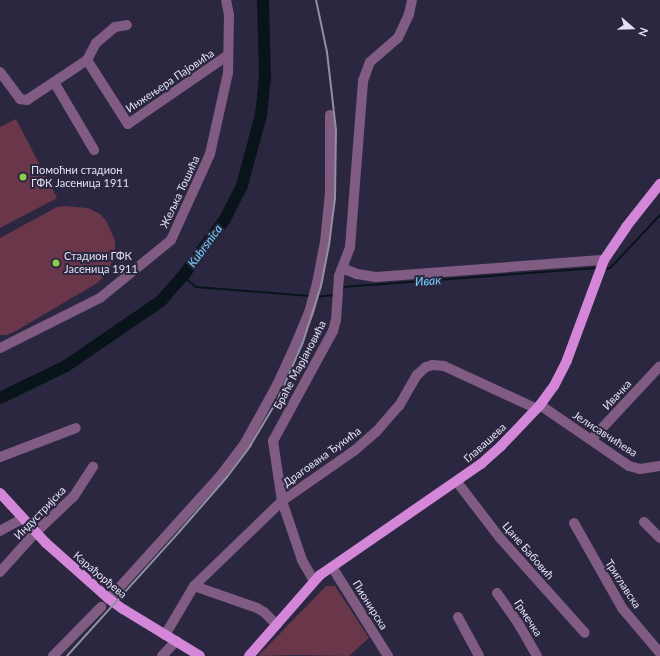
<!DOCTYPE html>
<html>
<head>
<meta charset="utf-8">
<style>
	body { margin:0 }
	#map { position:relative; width:660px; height:656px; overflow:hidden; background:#2c2741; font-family:Lato,sans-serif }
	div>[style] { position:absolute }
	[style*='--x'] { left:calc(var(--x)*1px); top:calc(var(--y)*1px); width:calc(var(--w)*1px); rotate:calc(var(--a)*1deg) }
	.green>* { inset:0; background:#6a364a }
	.stream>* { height:2px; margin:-1px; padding:0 1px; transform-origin:1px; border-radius:1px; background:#08141a }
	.river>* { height:12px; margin:-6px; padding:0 6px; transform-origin:6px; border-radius:6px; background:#08141a }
	.minor>* { height:10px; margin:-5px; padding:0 5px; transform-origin:5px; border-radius:5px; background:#805b82 }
	.major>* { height:10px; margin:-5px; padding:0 5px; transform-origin:5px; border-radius:5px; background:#d487d9 }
	.rail>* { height:2px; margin:-1px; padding:0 1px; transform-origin:1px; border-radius:1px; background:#938fa4 }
	.dots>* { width:11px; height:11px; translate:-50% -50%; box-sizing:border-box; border:2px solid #2c2741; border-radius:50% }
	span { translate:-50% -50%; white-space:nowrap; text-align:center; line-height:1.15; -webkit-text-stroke:4px #2c2741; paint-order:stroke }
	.street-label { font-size:11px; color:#e2e0f1 }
	.poi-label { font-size:11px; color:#e2e0f1 }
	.left { translate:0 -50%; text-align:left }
	.water-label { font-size:12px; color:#71d3fd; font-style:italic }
	.north { position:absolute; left:612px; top:8px; width:40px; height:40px; -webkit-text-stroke:3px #2c2741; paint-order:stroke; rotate:110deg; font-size:11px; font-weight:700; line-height:16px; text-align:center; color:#e2e0f1 }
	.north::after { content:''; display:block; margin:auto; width:14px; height:18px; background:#e2e0f1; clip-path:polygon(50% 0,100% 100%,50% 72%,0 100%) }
</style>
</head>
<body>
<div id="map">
	<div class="green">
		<i style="clip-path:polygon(16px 119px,57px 198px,0 228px,0 127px)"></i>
		<i style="clip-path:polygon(65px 206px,88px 208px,100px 214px,107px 222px,115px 241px,115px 255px,108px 271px,99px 282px,14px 332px,7px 335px,0 335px,0 238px,57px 207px)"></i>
		<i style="clip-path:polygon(326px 586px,335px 586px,369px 638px,349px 656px,295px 655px,258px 656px)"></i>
	</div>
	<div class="stream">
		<i style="--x:604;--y:269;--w:6;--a:-9"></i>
		<i style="--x:610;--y:268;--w:8;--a:-45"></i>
		<i style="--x:616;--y:262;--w:64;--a:-46.9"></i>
		<i style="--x:183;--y:276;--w:17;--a:40"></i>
		<i style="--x:196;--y:287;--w:114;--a:4.5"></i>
		<i style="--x:343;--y:289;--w:2;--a:-90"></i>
		<i style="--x:343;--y:287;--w:255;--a:-4.3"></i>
		<i style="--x:316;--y:297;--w:18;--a:-6"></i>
	</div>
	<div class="river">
		<i style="--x:0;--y:398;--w:73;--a:-25.9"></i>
		<i style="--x:66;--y:366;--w:115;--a:-34.4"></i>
		<i style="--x:161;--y:301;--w:33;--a:-49"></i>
		<i style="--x:183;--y:276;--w:71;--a:-53.6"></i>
		<i style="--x:225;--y:219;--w:38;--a:-63"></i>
		<i style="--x:242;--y:185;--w:73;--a:-74.8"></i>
		<i style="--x:261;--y:115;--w:38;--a:-84"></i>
		<i style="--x:265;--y:77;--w:77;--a:-91.5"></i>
	</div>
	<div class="minor">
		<i style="--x:87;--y:60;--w:76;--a:57.4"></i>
		<i style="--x:128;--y:124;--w:121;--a:-34.6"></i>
		<i style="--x:0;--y:72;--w:34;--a:53"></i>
		<i style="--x:20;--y:99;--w:7;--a:8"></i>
		<i style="--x:27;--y:100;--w:72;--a:-33.7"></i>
		<i style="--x:87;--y:60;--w:19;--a:-62"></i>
		<i style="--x:96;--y:43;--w:25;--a:-40"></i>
		<i style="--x:115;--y:27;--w:12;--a:-9"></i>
		<i style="--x:54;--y:82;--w:79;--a:59.5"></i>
		<i style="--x:342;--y:268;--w:16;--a:22"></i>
		<i style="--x:357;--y:274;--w:19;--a:9"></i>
		<i style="--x:376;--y:277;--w:229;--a:-4.3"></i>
		<i style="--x:0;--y:348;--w:112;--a:-26.6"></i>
		<i style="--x:100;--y:298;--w:92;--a:-39.2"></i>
		<i style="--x:171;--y:240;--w:94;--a:-65.6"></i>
		<i style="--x:210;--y:154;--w:83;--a:-77.5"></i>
		<i style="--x:228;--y:73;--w:58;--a:-89"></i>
		<i style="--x:229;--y:15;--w:15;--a:-101"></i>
		<i style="--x:540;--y:405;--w:108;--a:34.4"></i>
		<i style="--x:629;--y:466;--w:11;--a:15"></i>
		<i style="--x:640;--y:469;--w:20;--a:-9"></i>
		<i style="--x:591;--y:440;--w:101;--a:-47"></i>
		<i style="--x:0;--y:457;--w:81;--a:-20.9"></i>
		<i style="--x:457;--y:482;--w:71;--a:52.5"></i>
		<i style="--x:500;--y:538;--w:127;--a:48.2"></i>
		<i style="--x:644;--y:522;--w:23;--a:45"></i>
		<i style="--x:574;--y:523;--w:98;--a:60.5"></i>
		<i style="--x:622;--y:608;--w:59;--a:49.8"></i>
		<i style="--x:0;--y:531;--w:25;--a:-29"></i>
		<i style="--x:332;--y:567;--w:105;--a:57.8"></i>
		<i style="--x:0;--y:572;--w:52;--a:-48.1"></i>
		<i style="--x:35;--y:533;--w:54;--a:-43.5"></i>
		<i style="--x:74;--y:496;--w:35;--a:-57"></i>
		<i style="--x:314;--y:581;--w:24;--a:-120"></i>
		<i style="--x:302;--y:560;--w:62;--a:-108.7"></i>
		<i style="--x:282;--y:501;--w:61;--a:-98.5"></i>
		<i style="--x:273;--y:441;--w:125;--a:-61.4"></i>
		<i style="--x:333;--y:331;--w:11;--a:-75"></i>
		<i style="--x:336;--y:320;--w:44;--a:-86.1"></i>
		<i style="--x:339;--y:276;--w:31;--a:-69"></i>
		<i style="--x:350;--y:247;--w:167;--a:-85.5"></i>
		<i style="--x:363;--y:81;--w:20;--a:-70"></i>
		<i style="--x:370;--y:62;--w:37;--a:-41"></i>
		<i style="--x:398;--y:38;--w:26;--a:-65"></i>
		<i style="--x:409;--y:14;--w:14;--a:-78"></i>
		<i style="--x:194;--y:586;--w:67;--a:19.2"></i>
		<i style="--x:257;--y:608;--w:8;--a:30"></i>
		<i style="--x:264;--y:612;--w:18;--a:45"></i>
		<i style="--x:497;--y:593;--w:37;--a:55"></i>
		<i style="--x:518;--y:623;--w:38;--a:60"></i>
		<i style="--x:109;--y:599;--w:167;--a:-47.9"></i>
		<i style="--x:221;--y:475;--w:38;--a:-53"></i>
		<i style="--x:244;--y:445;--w:68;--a:-61.2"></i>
		<i style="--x:277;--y:385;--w:41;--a:-65.3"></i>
		<i style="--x:294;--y:348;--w:38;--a:-67"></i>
		<i style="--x:309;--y:313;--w:31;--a:-75"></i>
		<i style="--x:317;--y:283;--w:42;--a:-79"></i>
		<i style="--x:325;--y:242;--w:49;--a:-84.2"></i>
		<i style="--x:330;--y:193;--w:78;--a:-90"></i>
		<i style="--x:458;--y:617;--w:44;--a:61.7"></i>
		<i style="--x:165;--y:635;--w:57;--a:-59.4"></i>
		<i style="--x:194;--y:586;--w:122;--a:-44"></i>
		<i style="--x:282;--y:501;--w:89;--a:-34.9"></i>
		<i style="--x:355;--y:450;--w:28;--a:-41"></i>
		<i style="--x:376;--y:432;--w:35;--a:-49"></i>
		<i style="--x:399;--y:406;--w:36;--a:-60"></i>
		<i style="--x:417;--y:375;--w:12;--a:-42"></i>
		<i style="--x:426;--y:367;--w:7;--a:-16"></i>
		<i style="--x:433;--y:365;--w:11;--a:5"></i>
		<i style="--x:444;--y:366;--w:102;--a:24.8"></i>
		<i style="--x:53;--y:656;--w:69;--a:-45.6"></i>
		<i style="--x:162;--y:656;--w:21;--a:-47"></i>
	</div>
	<div class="major">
		<i style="--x:0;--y:493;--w:68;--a:47.4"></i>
		<i style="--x:46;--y:543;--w:84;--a:41.6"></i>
		<i style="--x:109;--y:599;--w:17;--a:36"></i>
		<i style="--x:123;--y:609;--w:90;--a:31.4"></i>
		<i style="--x:249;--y:656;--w:108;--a:-48.8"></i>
		<i style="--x:320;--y:575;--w:196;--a:-34.6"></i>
		<i style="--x:481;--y:464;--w:27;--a:-42"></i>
		<i style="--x:501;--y:446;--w:57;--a:-46.4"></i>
		<i style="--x:540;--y:405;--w:24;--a:-54"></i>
		<i style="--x:554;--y:386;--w:29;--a:-63"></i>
		<i style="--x:567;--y:360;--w:107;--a:-69.7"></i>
		<i style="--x:604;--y:260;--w:40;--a:-56"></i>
		<i style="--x:626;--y:227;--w:55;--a:-51.7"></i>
	</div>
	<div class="rail">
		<i style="--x:67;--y:656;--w:167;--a:-47.9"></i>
		<i style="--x:179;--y:532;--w:73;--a:-48.9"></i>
		<i style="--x:227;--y:477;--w:39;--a:-53"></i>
		<i style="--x:250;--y:446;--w:55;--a:-59.2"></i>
		<i style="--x:278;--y:399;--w:62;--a:-66.3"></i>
		<i style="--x:303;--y:342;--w:59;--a:-72.2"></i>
		<i style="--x:321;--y:286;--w:42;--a:-79"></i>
		<i style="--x:329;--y:245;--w:47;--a:-82.7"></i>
		<i style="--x:335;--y:198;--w:68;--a:-89.2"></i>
		<i style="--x:336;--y:130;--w:79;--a:-96.6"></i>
		<i style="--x:327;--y:52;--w:53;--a:-101.9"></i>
	</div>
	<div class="dots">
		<i style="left:23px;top:177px;background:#8bce46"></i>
		<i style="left:56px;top:263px;background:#8bce46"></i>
	</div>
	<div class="street-label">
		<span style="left:170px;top:81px;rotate:-34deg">Инжењера Пајовића</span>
		<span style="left:180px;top:192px;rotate:-65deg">Жељка Тошића</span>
		<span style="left:300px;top:365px;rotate:-62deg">Браће Марјановића</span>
		<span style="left:617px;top:395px;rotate:-47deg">Ивачка</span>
		<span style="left:605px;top:434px;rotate:33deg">Јелисавчићева</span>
		<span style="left:485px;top:443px;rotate:-42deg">Главашева</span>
		<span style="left:322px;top:457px;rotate:-36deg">Драгована Ђукића</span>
		<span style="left:40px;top:513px;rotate:-46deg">Индустријска</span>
		<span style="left:528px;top:551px;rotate:49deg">Цане Бабовић</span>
		<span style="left:100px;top:575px;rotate:40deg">Карађорђева</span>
		<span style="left:623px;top:584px;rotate:57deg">Триглавска</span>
		<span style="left:370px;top:605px;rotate:58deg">Пионирска</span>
		<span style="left:528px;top:618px;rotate:57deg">Грмечка</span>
	</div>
	<div class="poi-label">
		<span class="left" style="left:31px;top:177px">Помоћни стадион<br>ГФК Јасеница 1911</span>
		<span class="left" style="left:64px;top:263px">Стадион ГФК<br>Јасеница 1911</span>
	</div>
	<div class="water-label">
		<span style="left:205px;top:246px;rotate:-54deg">Kubrsnica</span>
		<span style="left:428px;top:281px;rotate:-4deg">Ивак</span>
	</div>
	<div class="north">N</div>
</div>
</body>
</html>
